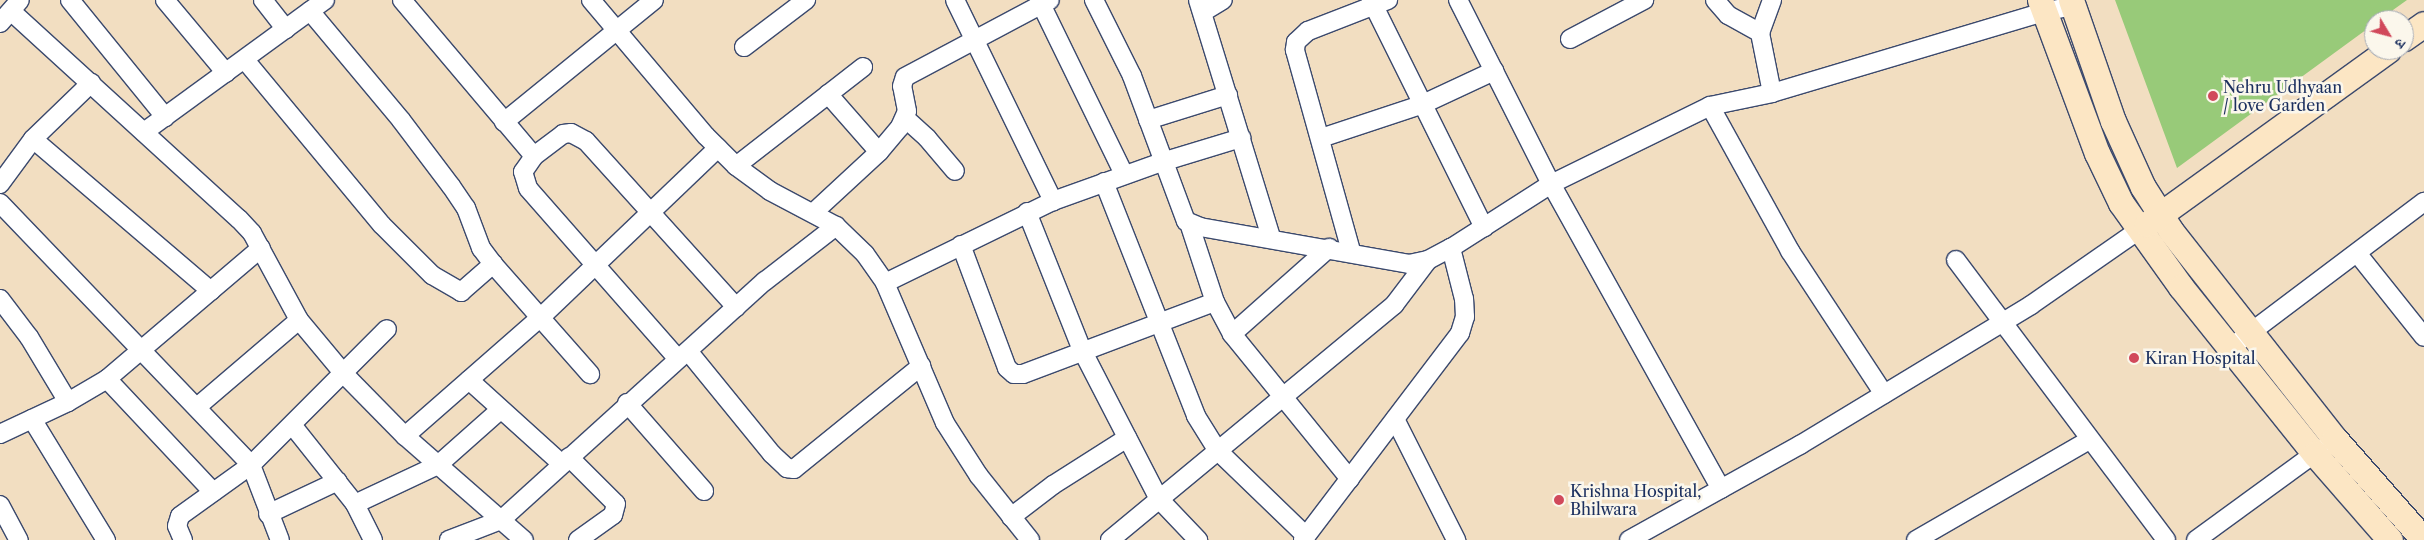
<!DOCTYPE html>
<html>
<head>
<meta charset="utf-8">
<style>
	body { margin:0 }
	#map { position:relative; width:2424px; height:540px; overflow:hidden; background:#f2dec1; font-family:"Libre Caslon Text","Noto Serif Devanagari",serif }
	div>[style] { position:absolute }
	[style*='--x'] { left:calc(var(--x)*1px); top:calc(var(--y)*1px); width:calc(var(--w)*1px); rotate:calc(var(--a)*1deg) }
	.green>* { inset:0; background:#98ca79 }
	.roads { filter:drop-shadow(1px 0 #3b496d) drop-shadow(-1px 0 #3b496d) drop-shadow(0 1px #3b496d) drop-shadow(0 -1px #3b496d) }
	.street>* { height:18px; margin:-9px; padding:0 9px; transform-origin:9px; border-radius:9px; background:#fff }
	.secondary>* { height:25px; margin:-12.5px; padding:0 12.5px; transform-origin:12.5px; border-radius:12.5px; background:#fce6c4 }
	.dots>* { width:14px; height:14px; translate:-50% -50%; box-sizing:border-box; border:2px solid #fbf7ec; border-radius:50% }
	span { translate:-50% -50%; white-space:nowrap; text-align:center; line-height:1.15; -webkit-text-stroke:5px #fbf7ec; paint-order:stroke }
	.poi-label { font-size:16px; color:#1b2f5e }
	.left { translate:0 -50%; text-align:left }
	.north { position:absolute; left:2364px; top:10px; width:50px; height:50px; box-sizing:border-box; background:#fbf7ec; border:1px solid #a1a7b3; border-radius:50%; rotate:127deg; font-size:14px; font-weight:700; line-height:20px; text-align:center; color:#1b2f5e }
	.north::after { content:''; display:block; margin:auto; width:18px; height:22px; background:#d1495b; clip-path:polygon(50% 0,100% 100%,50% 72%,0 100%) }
</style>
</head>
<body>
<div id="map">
	<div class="green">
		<i style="clip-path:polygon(2115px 0,2407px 0,2379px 20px,2374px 20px,2374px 24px,2177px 168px)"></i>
	</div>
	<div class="roads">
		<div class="street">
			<i style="--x:70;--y:0;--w:151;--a:50.9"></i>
			<i style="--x:165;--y:0;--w:95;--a:50.1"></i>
			<i style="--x:263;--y:0;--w:37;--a:52"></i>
			<i style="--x:402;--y:0;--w:204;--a:49.8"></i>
			<i style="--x:591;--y:0;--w:178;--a:49.8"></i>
			<i style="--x:706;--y:136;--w:42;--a:45"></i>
			<i style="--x:736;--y:166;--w:42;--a:36.3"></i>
			<i style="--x:770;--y:191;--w:75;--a:27.9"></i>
			<i style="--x:836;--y:226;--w:40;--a:44"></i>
			<i style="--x:865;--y:254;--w:35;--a:55"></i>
			<i style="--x:885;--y:283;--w:152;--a:66.8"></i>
			<i style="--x:945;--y:423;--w:63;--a:57.3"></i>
			<i style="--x:979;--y:476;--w:82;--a:51.4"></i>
			<i style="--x:955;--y:0;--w:224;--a:64"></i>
			<i style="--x:1039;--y:0;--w:194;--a:64"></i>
			<i style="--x:1094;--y:0;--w:85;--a:63.4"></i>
			<i style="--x:1132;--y:76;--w:155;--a:69.6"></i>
			<i style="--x:1186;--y:221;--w:15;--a:23"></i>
			<i style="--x:1200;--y:227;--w:212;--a:10"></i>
			<i style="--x:1409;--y:264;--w:19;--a:-12"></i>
			<i style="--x:1428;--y:260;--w:26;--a:-28"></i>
			<i style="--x:1451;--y:248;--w:119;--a:-32.6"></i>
			<i style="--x:1551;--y:184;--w:206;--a:-116.8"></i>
			<i style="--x:1198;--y:0;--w:249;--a:72.9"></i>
			<i style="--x:1371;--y:0;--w:254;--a:63.6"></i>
			<i style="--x:1715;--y:0;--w:20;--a:49"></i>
			<i style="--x:1728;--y:15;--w:37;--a:29"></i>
			<i style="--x:310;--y:11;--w:142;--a:50.1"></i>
			<i style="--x:401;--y:120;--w:83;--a:52.9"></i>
			<i style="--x:451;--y:186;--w:27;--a:56"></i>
			<i style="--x:466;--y:208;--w:43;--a:69.4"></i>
			<i style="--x:481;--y:248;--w:20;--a:53"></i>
			<i style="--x:493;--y:264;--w:147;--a:48.6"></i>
			<i style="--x:12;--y:12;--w:307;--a:42.4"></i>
			<i style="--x:239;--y:219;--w:19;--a:47"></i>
			<i style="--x:252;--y:233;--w:99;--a:61.6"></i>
			<i style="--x:299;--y:320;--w:70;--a:50.2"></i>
			<i style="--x:344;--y:374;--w:87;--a:45.5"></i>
			<i style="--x:405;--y:436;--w:158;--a:41.2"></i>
			<i style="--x:1203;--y:12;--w:23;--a:-31"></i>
			<i style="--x:0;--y:23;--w:30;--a:-49"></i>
			<i style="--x:1570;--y:39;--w:84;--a:-27.8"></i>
			<i style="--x:744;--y:47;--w:78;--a:-37.2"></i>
			<i style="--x:245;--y:60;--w:214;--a:50.3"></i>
			<i style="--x:382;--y:225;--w:71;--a:45"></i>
			<i style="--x:432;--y:275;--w:34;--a:30"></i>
			<i style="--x:461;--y:292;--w:43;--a:-41.2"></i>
			<i style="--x:1772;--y:93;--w:61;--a:-101.3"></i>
			<i style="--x:1760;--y:33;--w:35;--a:-70"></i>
			<i style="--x:828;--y:94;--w:77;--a:48.7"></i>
			<i style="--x:1710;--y:106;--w:166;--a:61.1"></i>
			<i style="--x:1790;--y:251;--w:171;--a:56.7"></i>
			<i style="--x:905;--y:118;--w:30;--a:42"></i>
			<i style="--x:927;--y:138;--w:43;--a:49.7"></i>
			<i style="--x:1148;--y:120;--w:84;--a:-17.4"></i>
			<i style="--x:504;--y:122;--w:193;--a:-39.1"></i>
			<i style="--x:144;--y:132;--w:224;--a:-36.1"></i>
			<i style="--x:1321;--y:138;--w:105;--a:-18.3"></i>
			<i style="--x:1421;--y:105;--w:81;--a:-25"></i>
			<i style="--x:33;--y:139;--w:234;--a:40.5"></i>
			<i style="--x:736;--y:166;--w:161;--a:-37.9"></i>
			<i style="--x:1104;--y:182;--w:251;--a:68.5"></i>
			<i style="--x:1196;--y:416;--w:40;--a:58"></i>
			<i style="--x:1217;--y:450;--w:124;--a:44"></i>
			<i style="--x:0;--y:184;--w:56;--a:-53.7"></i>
			<i style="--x:33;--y:139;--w:81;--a:-44"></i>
			<i style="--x:0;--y:203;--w:363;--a:46.2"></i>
			<i style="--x:251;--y:465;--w:80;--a:68.9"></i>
			<i style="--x:1027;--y:212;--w:149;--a:68.3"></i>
			<i style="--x:1082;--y:350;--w:168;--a:62.7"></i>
			<i style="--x:1159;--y:499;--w:57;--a:46.4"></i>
			<i style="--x:813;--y:213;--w:90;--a:-42.7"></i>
			<i style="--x:879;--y:152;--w:33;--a:-50"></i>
			<i style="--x:900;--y:127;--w:17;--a:-66"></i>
			<i style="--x:907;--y:111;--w:25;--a:-101"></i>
			<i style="--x:902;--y:86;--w:9;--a:-72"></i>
			<i style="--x:905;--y:77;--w:164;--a:-28"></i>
			<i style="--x:1189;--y:223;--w:83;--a:71.8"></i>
			<i style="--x:1215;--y:302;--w:36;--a:62"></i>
			<i style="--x:1232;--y:334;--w:187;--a:50.9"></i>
			<i style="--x:961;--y:245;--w:131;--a:69.5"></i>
			<i style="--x:1007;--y:368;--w:9;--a:41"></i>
			<i style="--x:1014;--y:374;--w:9;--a:0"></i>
			<i style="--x:1023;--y:374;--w:205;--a:-20.6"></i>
			<i style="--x:1351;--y:251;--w:209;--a:-105.6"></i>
			<i style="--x:1295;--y:50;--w:8;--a:-83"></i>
			<i style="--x:1296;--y:42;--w:16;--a:-43"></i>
			<i style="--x:1308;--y:31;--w:86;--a:-21.2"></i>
			<i style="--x:2357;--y:253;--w:107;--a:51.4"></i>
			<i style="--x:1956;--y:260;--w:350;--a:53.1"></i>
			<i style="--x:885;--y:283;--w:187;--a:-26"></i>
			<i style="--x:1053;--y:201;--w:116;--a:-19.7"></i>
			<i style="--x:1162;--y:162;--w:83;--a:-16.9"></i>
			<i style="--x:0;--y:299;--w:48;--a:52.7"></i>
			<i style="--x:29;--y:337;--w:76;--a:59"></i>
			<i style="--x:1232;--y:334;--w:130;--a:-41.6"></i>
			<i style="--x:2230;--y:348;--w:243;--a:-37"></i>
			<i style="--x:688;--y:351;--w:133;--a:50.8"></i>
			<i style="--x:772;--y:454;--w:21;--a:43"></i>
			<i style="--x:787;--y:468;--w:7;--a:8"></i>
			<i style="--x:794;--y:469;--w:164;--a:-39"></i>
			<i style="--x:678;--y:359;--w:227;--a:-131.3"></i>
			<i style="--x:528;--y:188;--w:17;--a:-107"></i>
			<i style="--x:523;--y:172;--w:19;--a:-55"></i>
			<i style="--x:534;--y:156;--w:36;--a:-37"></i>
			<i style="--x:563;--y:134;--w:8;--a:-7"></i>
			<i style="--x:571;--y:133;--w:17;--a:28"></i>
			<i style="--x:586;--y:141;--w:224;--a:47.9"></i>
			<i style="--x:107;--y:379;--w:155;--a:46.8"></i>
			<i style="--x:469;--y:380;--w:125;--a:42.1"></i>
			<i style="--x:627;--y:403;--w:117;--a:48.8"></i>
			<i style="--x:197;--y:407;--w:134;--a:-40.5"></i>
			<i style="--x:32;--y:419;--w:142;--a:58.6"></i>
			<i style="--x:1395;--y:419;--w:136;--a:63.2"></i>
			<i style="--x:293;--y:426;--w:100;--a:51.5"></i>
			<i style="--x:355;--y:504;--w:40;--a:63.4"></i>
			<i style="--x:0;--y:434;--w:75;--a:-25.2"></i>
			<i style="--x:68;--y:402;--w:45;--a:-30.5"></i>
			<i style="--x:107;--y:379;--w:202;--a:-40.4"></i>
			<i style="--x:405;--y:436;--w:179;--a:-41.2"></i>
			<i style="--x:540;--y:318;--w:246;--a:-43.7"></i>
			<i style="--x:569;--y:457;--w:66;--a:45"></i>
			<i style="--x:616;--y:504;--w:11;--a:105"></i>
			<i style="--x:613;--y:515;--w:43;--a:144.5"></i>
			<i style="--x:1721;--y:489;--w:349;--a:-119.1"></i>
			<i style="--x:1551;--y:184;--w:177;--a:-26.1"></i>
			<i style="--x:1710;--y:106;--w:63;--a:-11.8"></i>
			<i style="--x:1772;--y:93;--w:284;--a:-16.6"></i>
			<i style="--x:2044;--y:12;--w:30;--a:-12"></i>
			<i style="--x:355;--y:504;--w:92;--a:-25.2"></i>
			<i style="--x:438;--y:465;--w:84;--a:-41.6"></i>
			<i style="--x:0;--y:505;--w:40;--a:62"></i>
			<i style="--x:268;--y:514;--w:77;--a:-25.2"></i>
			<i style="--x:1011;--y:517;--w:53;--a:-37.3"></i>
			<i style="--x:1053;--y:485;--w:88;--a:-32.4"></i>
			<i style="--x:183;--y:540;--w:15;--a:-113"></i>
			<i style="--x:177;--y:526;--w:10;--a:-73"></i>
			<i style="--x:180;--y:516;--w:87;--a:-35.7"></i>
			<i style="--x:251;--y:465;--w:192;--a:-45"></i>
			<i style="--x:449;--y:540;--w:56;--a:-21"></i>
			<i style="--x:501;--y:520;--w:356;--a:-42.2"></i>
			<i style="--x:765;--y:281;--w:90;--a:-37.8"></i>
			<i style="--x:1110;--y:540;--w:369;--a:-39.6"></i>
			<i style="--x:1394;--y:305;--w:56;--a:-52.9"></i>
			<i style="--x:1303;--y:540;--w:260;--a:-52.8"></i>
			<i style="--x:1460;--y:333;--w:17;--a:-73"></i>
			<i style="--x:1465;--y:317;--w:18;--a:-93"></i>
			<i style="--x:1464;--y:299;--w:53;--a:-104.3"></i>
			<i style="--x:1629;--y:540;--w:196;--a:-29.1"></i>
			<i style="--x:1800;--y:445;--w:270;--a:-31.2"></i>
			<i style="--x:2031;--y:305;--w:131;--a:-34.8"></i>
			<i style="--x:1916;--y:540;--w:200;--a:-30"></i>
			<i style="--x:2196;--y:540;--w:156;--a:-36.1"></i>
		</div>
		<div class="secondary">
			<i style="--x:2040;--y:0;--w:163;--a:69.6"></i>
			<i style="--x:2097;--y:153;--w:55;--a:64.4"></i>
			<i style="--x:2121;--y:203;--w:103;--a:54.5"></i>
			<i style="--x:2181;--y:287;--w:214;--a:51.3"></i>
			<i style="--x:2315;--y:454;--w:114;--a:48.9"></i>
			<i style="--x:2071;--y:0;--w:128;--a:70.9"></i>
			<i style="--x:2113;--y:121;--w:72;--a:65.6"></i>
			<i style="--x:2143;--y:187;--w:52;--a:57.5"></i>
			<i style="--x:2171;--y:231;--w:263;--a:51.8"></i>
			<i style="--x:2334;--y:438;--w:136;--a:48.6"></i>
			<i style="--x:2404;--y:38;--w:24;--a:-35"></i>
			<i style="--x:2147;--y:224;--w:297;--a:-35.8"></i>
		</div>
	</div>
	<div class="dots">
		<i style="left:2213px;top:96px;background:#d1495b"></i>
		<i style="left:2134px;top:358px;background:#d1495b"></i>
		<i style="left:1559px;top:500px;background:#d1495b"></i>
	</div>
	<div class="poi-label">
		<span class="left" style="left:2223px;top:96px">Nehru Udhyaan<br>/ love Garden</span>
		<span class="left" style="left:2145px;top:358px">Kiran Hospital</span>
		<span class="left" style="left:1570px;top:500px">Krishna Hospital,<br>Bhilwara</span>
	</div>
	<div class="north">उ</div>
</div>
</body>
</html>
